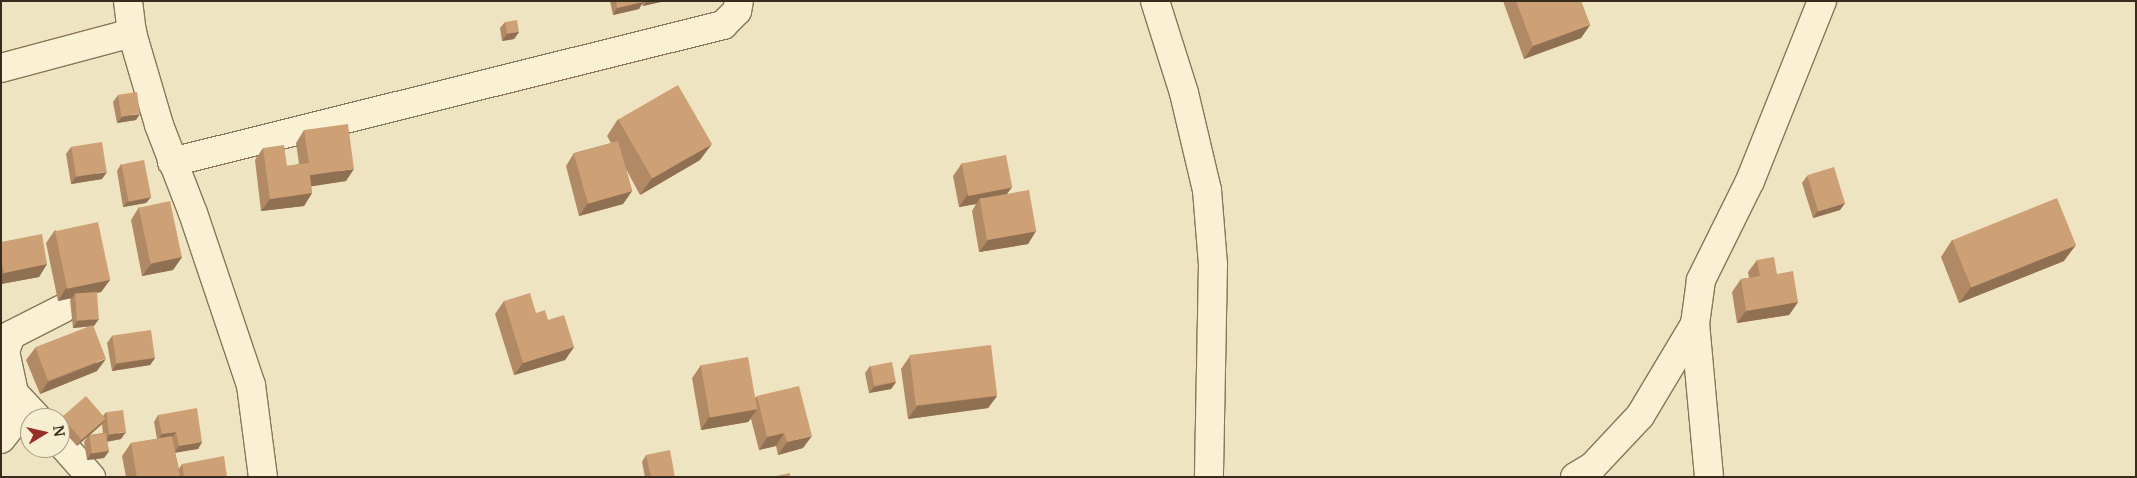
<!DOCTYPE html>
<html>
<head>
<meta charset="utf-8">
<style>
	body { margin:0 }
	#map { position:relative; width:2137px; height:478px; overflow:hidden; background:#efe4c1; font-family:Merriweather,serif }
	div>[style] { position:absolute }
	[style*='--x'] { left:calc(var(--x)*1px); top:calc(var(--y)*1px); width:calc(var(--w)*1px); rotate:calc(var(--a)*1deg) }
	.roads { filter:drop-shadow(1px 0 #897558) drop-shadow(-1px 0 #897558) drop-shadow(0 1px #897558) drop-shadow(0 -1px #897558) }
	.minor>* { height:28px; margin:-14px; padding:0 14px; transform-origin:14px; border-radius:14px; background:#faf1d5 }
	.wall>* { inset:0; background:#b18a65 }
	.shaded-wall>* { inset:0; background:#907053 }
	.building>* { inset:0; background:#cea076; transform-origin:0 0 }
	span { translate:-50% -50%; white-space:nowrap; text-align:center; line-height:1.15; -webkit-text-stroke:5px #f6eed1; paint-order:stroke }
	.frame { position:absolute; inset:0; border:2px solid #382c1d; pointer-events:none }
	.north { position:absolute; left:20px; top:408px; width:50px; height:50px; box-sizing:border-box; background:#f6eed1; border:1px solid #aaa089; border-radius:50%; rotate:81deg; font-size:14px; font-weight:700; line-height:20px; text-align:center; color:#382c1d }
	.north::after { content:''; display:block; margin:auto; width:18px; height:22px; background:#992d27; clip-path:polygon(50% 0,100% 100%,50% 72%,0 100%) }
</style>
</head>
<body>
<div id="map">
	<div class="roads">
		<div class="minor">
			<i style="--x:128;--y:1;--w:32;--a:83"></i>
			<i style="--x:132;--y:33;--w:96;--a:73.6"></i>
			<i style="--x:159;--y:125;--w:94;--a:68.9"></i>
			<i style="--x:193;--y:213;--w:182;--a:71.4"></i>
			<i style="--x:251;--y:385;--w:93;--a:82.6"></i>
			<i style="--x:1155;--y:1;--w:96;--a:72.5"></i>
			<i style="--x:1184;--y:93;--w:100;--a:76.7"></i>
			<i style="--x:1207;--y:190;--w:74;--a:85.4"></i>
			<i style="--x:1213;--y:264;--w:213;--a:91.1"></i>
			<i style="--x:1;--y:68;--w:136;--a:-15"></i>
			<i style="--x:172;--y:162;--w:568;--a:-13.96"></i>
			<i style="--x:723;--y:25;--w:20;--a:-45"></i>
			<i style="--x:737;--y:11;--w:10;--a:-79"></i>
			<i style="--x:14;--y:393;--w:34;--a:47"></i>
			<i style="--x:1;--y:439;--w:18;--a:-52"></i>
			<i style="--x:12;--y:425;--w:32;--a:-86"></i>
			<i style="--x:14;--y:393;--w:43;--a:-102.1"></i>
			<i style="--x:5;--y:351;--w:17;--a:-69"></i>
			<i style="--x:11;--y:335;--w:57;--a:-27"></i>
			<i style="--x:60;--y:442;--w:47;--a:48.5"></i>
			<i style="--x:1575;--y:477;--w:21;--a:-31"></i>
			<i style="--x:1593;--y:466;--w:69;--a:-46.8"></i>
			<i style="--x:1640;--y:416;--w:107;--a:-59.1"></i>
			<i style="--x:1709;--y:477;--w:154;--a:-95.2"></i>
			<i style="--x:1695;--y:324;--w:44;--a:-82.2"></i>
			<i style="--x:1701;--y:280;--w:110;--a:-63.7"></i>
			<i style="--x:1750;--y:181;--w:194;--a:-68.2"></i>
		</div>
	</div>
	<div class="wall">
		<i style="clip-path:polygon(610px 1px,665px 1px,643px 6px,642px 4px,639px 9px,613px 15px)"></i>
		<i style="clip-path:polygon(1503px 1px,1581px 1px,1590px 25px,1581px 38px,1524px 59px)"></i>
		<i style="clip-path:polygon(505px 22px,519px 32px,514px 39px,502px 41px,500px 28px)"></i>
		<i style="clip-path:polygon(118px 95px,136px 120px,117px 123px,113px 102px)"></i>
		<i style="clip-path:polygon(618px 119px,700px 160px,640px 195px,626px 169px,632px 191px,623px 204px,579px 216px,566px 166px,574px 153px,611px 143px,607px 136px)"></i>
		<i style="clip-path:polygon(304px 130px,346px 181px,311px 186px,312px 193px,304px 206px,261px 211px,255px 160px,263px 148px,287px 166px,299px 164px,296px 143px)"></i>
		<i style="clip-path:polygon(71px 147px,102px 179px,71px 184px,66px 154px)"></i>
		<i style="clip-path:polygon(962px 163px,1012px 187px,1007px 194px,1036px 231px,1028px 244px,979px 252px,972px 211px,976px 204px,959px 207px,953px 176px)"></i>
		<i style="clip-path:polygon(121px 164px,151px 197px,146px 203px,123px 207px,117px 171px)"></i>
		<i style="clip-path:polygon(1807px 176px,1845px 203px,1840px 210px,1813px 218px,1802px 183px)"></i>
		<i style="clip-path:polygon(139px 207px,182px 257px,173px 270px,142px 276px,131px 220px)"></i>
		<i style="clip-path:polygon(55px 230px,110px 280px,101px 292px,97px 293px,94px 326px,93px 326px,97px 371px,40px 394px,26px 360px,35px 348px,91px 326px,73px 328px,70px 300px,72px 298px,58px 301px,46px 243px)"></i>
		<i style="clip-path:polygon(1952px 240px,2064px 261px,1959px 303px,1941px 257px)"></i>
		<i style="clip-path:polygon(1px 242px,47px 264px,39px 277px,1px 284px)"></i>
		<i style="clip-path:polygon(1757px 260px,1777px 274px,1798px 302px,1789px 315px,1737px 323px,1732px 292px,1741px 279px,1749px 278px,1748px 272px)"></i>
		<i style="clip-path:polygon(504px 301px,536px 313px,548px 320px,574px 347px,565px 360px,514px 375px,495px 314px)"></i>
		<i style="clip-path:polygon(112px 336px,155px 358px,150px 365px,112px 371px,107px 343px)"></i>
		<i style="clip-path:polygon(910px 356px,997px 396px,988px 408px,908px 419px,901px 369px)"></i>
		<i style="clip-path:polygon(701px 365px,755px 398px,757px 396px,803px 448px,778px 455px,776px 446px,759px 450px,751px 419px,748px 422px,701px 430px,692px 378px)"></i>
		<i style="clip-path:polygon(870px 366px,896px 382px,891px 389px,869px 393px,865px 373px)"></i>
		<i style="clip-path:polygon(evenodd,106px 412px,121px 439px,107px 442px,109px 451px,104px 458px,87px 460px,84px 442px,88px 436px,77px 446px,60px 427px,60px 419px,62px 417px,103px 416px,106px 412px,102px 424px,103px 433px,90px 435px,101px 425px,102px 424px)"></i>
		<i style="clip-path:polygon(158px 415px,202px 442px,198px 449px,175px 452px,179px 469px,182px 464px,227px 477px,126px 477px,122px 456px,131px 443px,157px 439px,154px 422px)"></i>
		<i style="clip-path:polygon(646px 455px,675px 477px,645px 477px,642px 462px)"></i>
	</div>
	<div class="shaded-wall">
		<i style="clip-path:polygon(647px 1px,665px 1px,643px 6px)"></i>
		<i style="clip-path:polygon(643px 2px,639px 9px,613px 15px,617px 8px)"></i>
		<i style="clip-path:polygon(1590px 25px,1581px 38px,1524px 59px,1533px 46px)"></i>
		<i style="clip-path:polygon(519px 32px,514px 39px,502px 41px,507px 34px)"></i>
		<i style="clip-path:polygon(140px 114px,136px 120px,117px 123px,122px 117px)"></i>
		<i style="clip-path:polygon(712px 144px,700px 160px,640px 195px,652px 178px)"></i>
		<i style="clip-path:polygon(354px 169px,346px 181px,301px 188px,310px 175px)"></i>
		<i style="clip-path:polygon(107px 172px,102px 179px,71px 184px,76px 177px)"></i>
		<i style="clip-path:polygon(1012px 187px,1003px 199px,980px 198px,976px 204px,959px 207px,968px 194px)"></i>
		<i style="clip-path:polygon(632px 191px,623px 204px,579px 216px,588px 203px)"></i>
		<i style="clip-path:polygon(312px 193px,304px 206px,261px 211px,270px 199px)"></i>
		<i style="clip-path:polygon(151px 197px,146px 203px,123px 207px,128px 201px)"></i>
		<i style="clip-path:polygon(1845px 203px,1840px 210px,1813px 218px,1818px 211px)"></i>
		<i style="clip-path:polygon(1036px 231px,1028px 244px,979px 252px,988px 240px)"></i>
		<i style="clip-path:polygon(2076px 245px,2064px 261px,1959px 303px,1971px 287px)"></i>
		<i style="clip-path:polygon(182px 257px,173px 270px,142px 276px,151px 264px)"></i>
		<i style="clip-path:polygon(47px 264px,39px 277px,1px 284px,1px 277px,4px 273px)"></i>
		<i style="clip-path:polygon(110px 280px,101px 292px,75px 297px,75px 294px,72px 298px,58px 301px,66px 288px)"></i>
		<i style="clip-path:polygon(1798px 302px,1789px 315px,1737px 323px,1746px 311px)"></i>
		<i style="clip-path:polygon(99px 319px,94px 326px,73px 328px,77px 321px)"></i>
		<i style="clip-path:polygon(574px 347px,565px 360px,514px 375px,523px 363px)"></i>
		<i style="clip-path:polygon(155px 358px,150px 365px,112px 371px,116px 364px)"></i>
		<i style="clip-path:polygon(106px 359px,97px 371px,40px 394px,48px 382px)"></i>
		<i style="clip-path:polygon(896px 382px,891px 389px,869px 393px,874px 387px)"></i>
		<i style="clip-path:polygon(997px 396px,988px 408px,908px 419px,917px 406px)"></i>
		<i style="clip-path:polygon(757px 409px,748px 422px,701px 430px,709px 417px)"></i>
		<i style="clip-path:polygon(106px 419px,101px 425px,77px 446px,82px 439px)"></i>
		<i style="clip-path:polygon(126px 432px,121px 439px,104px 442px,109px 435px)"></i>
		<i style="clip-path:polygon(176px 432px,171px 439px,157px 441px,162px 434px)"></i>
		<i style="clip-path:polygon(784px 433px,776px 446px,759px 450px,767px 437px)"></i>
		<i style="clip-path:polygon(812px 436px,803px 448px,778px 455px,787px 442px)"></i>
		<i style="clip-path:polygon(202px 442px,198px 449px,174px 453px,179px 446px)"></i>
		<i style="clip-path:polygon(109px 451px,104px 458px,87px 460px,91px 453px)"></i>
	</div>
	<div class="building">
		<i style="clip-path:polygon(616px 1px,643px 1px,643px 2px,617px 8px)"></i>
		<i style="clip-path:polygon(1516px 1px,1581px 1px,1590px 25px,1533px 46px)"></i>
		<i style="left:517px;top:20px;width:12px;height:12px;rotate:81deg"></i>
		<i style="left:678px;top:85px;width:68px;height:69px;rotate:60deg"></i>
		<i style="left:137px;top:92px;width:22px;height:19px;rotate:82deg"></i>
		<i style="clip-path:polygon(348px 124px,354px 169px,310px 175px,312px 193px,270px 199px,263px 148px,284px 145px,287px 166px,309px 163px,304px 130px)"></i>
		<i style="left:618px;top:141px;width:52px;height:46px;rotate:74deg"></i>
		<i style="left:102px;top:142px;width:30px;height:31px;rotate:81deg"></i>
		<i style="left:1006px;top:155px;width:33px;height:45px;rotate:79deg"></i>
		<i style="left:144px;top:160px;width:38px;height:23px;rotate:79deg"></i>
		<i style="left:1834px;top:167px;width:38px;height:28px;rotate:73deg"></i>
		<i style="left:1029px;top:190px;width:42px;height:50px;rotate:80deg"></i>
		<i style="left:2057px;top:198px;width:51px;height:113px;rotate:68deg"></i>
		<i style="left:170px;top:201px;width:57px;height:32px;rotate:78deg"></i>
		<i style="left:98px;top:222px;width:59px;height:44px;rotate:78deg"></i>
		<i style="clip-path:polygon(42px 234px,47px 264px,4px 273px,1px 257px,1px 242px)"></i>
		<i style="clip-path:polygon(1774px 257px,1777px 274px,1793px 271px,1798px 302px,1746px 311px,1741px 279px,1760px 276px,1757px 260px)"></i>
		<i style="left:97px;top:292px;width:27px;height:22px;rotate:86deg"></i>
		<i style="clip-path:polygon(530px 293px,536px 313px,545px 310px,548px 320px,564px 315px,574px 347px,523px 363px,504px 301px)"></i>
		<i style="left:93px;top:325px;width:36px;height:62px;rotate:69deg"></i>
		<i style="left:151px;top:330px;width:28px;height:39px;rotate:82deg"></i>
		<i style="left:991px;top:345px;width:51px;height:82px;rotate:83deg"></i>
		<i style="left:748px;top:357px;width:53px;height:48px;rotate:80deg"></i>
		<i style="left:892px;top:362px;width:20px;height:22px;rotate:79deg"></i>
		<i style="clip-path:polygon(799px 386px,812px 436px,787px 442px,784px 433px,767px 437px,757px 396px)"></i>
		<i style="left:86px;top:396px;width:30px;height:32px;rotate:49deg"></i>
		<i style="clip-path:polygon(197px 408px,202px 442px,179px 446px,176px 432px,162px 434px,158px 415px)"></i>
		<i style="left:123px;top:410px;width:22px;height:17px;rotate:82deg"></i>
		<i style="left:106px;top:433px;width:18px;height:17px;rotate:81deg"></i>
		<i style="clip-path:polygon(172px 436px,180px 477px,137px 477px,131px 443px)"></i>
		<i style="clip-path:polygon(670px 450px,675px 477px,651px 477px,646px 455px)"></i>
		<i style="clip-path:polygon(224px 456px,227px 477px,184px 477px,182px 464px)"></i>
		<i style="clip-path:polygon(790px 473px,790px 477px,771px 477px)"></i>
	</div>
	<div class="frame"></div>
	<div class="north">N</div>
</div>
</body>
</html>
